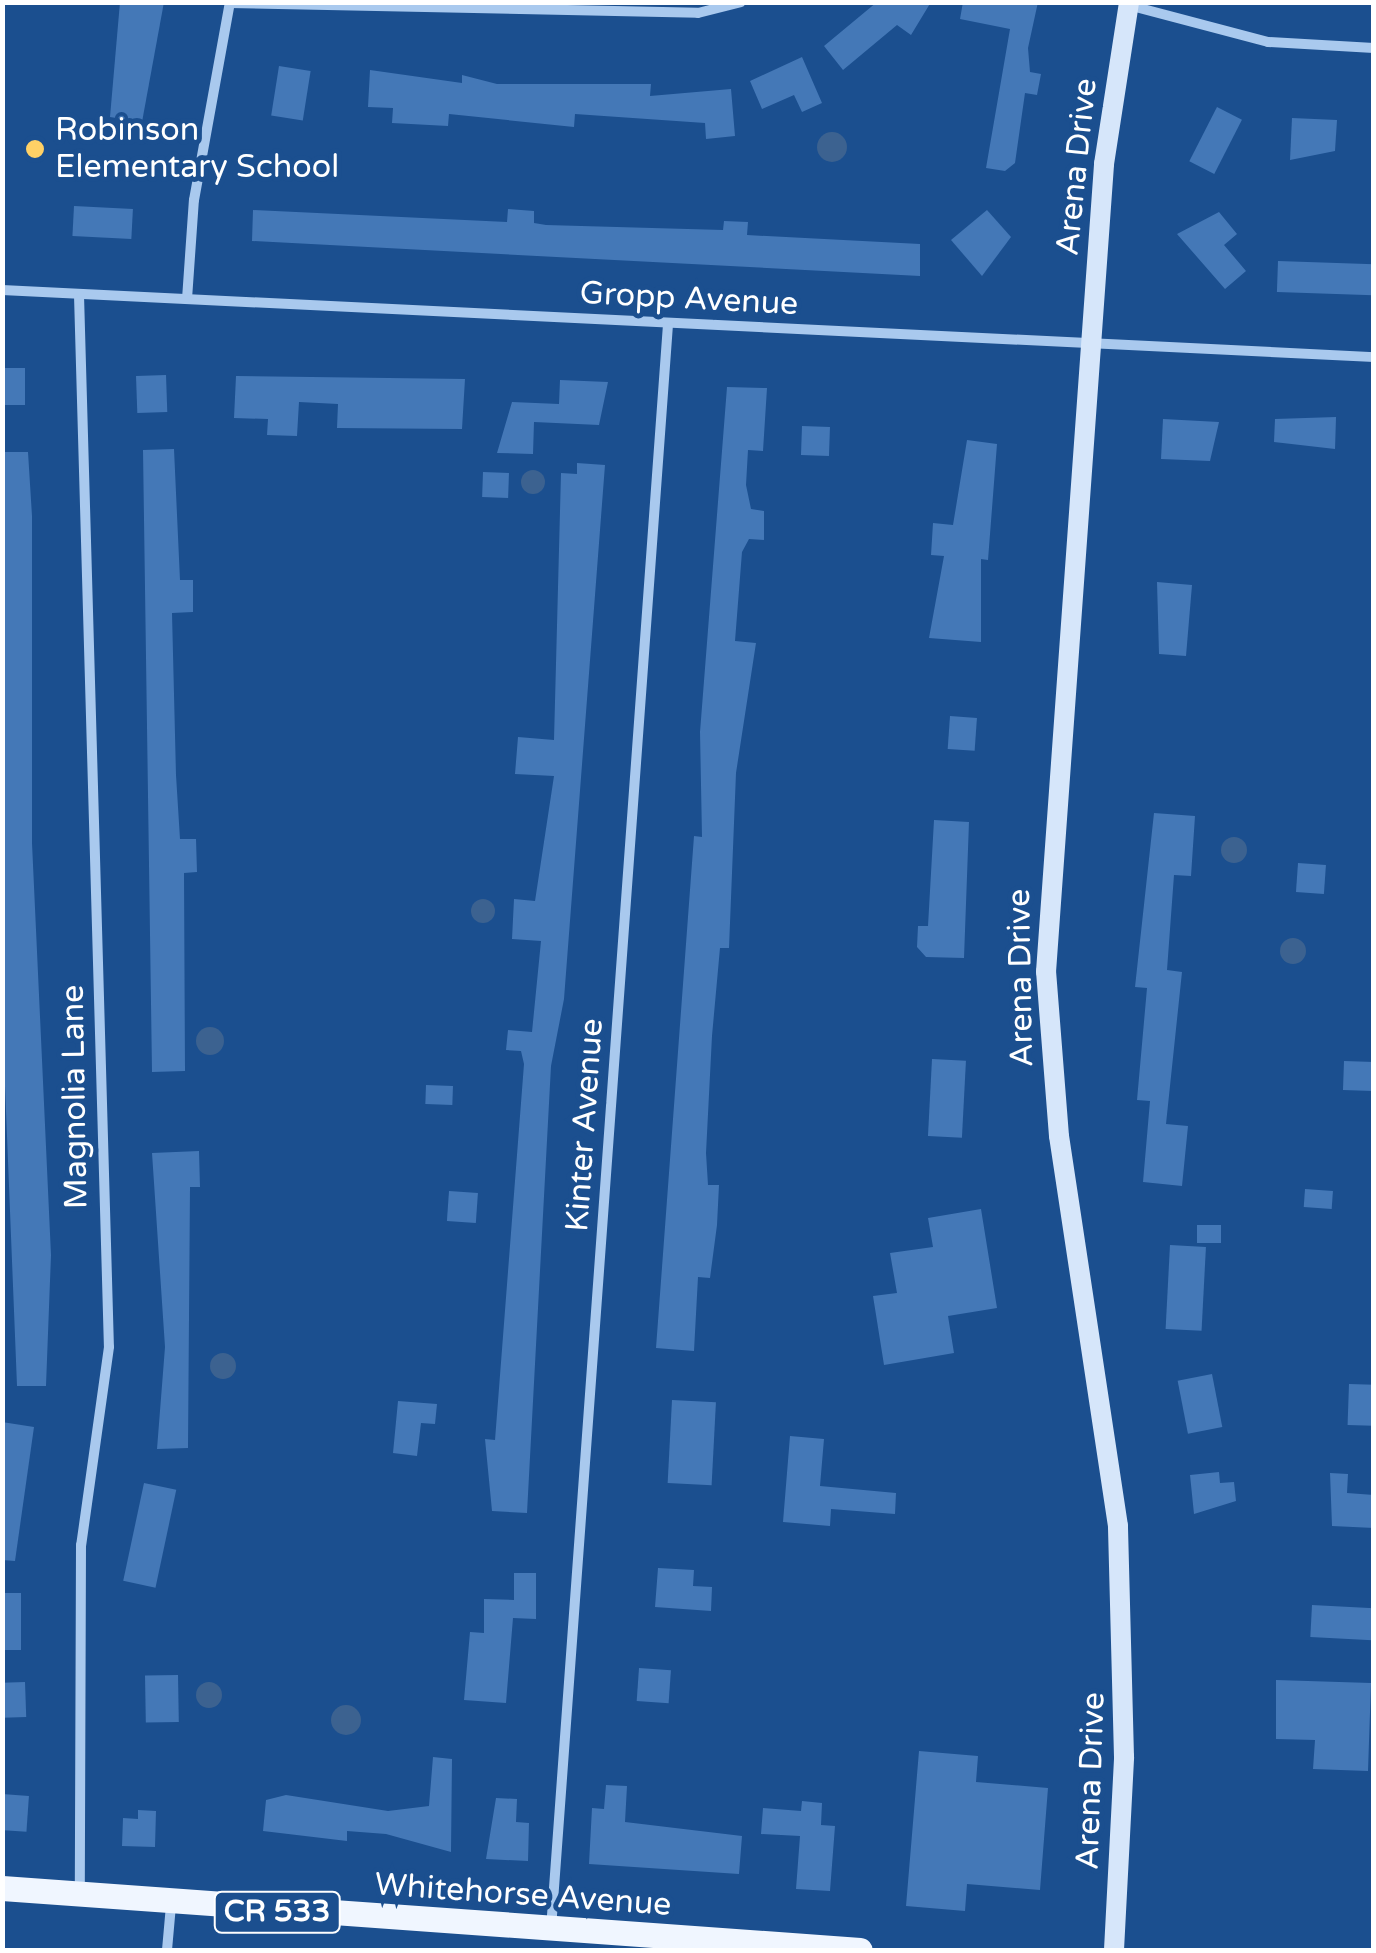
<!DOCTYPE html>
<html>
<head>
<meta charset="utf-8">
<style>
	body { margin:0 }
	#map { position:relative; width:1376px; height:1953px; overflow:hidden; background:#1b4f8f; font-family:"Varela Round",sans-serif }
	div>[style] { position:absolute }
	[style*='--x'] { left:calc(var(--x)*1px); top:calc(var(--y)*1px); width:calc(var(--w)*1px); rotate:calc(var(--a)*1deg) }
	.water>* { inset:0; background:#3c6290 }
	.round { border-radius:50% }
	.building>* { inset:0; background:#4478b7; transform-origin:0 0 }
	.minor>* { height:10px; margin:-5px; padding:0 5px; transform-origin:5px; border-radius:5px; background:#a9c9ee }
	.secondary>* { height:20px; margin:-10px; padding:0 10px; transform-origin:10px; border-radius:10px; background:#d6e6fa }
	.primary>* { height:25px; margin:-12.5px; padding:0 12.5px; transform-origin:12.5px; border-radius:12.5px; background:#f0f6ff }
	.dots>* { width:28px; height:28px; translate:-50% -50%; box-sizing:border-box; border:5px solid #1b4f8f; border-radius:50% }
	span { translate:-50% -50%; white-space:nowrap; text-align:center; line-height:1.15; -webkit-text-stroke:10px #1b4f8f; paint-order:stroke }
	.shield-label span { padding:2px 8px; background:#1b4f8f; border:2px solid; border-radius:8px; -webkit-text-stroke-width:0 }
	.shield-label { font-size:30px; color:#fff; font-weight:700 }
	.poi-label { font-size:32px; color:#fff }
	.left { translate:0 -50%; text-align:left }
	.street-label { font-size:32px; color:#fff }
	.frame { position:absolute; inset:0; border:5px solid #fff; pointer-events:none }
</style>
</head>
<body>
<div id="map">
	<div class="water">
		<i class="round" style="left:817px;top:132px;width:30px;height:30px"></i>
		<i class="round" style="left:521px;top:470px;width:24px;height:24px"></i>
		<i class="round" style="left:1221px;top:837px;width:26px;height:26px"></i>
		<i class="round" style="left:471px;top:899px;width:24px;height:24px"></i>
		<i class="round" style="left:1280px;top:938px;width:26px;height:26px"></i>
		<i class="round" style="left:196px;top:1027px;width:28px;height:28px"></i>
		<i class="round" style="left:210px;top:1353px;width:26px;height:26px"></i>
		<i class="round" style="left:196px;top:1682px;width:26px;height:26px"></i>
		<i class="round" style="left:331px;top:1705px;width:30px;height:30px"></i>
	</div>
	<div class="building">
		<i style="clip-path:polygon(120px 2px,164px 2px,142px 122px,110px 117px)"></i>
		<i style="clip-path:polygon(877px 2px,931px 2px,911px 35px,897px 25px,843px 70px,824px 46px)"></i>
		<i style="clip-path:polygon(963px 2px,1038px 2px,1028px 48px,1030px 72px,1041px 74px,1037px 95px,1025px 93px,1015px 163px,1005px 171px,986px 168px,1010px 29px,960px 19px)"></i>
		<i style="clip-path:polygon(802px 57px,822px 103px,802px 112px,794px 95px,762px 109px,750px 81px)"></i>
		<i style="left:279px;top:66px;width:32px;height:50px;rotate:9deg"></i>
		<i style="clip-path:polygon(370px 70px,462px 83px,462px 75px,497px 84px,651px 84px,650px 96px,731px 89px,735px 136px,706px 139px,705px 123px,575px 114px,574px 127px,449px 114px,448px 126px,392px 123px,393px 108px,368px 107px)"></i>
		<i style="left:1217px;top:107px;width:28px;height:61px;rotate:27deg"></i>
		<i style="clip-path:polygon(1292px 118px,1337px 120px,1335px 151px,1290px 160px)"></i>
		<i style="left:74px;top:206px;width:59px;height:30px;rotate:3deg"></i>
		<i style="clip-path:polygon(508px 209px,534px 211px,534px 223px,546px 225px,723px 230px,724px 221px,748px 222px,747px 235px,920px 244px,920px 276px,252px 241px,253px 210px,507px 222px)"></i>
		<i style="clip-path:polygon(987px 210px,1011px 237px,982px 276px,951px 240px)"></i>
		<i style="clip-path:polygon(1219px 212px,1237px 234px,1224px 245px,1246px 271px,1225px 289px,1177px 234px)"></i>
		<i style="left:1278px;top:261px;width:96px;height:31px;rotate:2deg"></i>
		<i style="left:2px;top:368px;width:23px;height:37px"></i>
		<i style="left:166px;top:375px;width:37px;height:30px;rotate:88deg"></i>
		<i style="clip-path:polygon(236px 376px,465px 379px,462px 429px,337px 428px,338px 404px,299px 402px,297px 436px,267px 435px,268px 419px,234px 418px)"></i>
		<i style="clip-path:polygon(560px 380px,608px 382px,599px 425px,534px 422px,533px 454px,497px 453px,512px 402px,559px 404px)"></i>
		<i style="clip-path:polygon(727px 387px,767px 388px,763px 451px,748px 450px,746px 485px,751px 509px,764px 511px,764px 540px,749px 539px,742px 552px,735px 641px,756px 643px,736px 773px,729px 948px,720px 948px,712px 1036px,706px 1153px,708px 1185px,719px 1185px,717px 1225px,710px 1278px,698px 1277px,694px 1351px,656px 1348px,694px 836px,702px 837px,700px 732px)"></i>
		<i style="clip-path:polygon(1336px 417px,1335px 449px,1274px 442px,1275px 419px)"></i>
		<i style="clip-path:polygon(1163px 419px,1219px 422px,1210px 461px,1161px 459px)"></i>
		<i style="left:802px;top:426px;width:28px;height:29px;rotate:2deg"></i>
		<i style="clip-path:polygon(967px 440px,997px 444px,988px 560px,981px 559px,981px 642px,929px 638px,944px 556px,931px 555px,933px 523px,953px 525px)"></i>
		<i style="clip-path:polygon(174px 449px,180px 580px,193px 580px,193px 612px,172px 613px,176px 775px,180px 839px,196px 839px,197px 872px,184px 873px,185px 1071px,152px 1072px,143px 450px)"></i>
		<i style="clip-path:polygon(2px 452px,28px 452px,32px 516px,32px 843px,51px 1255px,46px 1386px,17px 1386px,2px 1011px)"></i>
		<i style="clip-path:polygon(577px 463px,605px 465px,564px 999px,551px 1066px,527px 1513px,492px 1511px,485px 1439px,495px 1440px,524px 1064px,521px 1051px,506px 1050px,508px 1030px,532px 1032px,541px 941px,512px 939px,514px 899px,535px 901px,554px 776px,515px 774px,518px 737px,554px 740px,561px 473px,577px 474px)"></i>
		<i style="left:483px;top:472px;width:26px;height:25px;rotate:2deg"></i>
		<i style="clip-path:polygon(1157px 582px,1192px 585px,1186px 656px,1159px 654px)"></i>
		<i style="left:950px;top:716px;width:27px;height:33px;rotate:4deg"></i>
		<i style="clip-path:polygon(1154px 813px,1195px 816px,1191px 876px,1174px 875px,1167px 970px,1182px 972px,1166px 1124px,1188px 1126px,1182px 1186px,1143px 1182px,1150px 1101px,1137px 1100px,1147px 988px,1135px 987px)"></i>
		<i style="clip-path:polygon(934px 820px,969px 822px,964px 958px,926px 957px,917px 947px,918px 926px,928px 926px)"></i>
		<i style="left:1298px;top:863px;width:28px;height:29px;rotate:4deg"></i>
		<i style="left:932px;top:1059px;width:34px;height:77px;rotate:3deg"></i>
		<i style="left:1344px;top:1061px;width:30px;height:29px;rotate:2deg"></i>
		<i style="left:426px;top:1085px;width:27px;height:19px;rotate:2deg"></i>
		<i style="clip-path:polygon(199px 1151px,200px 1187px,190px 1187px,188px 1448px,157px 1449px,165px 1347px,152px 1153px)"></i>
		<i style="left:1305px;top:1189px;width:28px;height:18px;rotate:4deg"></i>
		<i style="left:449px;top:1191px;width:29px;height:30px;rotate:4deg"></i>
		<i style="clip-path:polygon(981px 1209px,997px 1308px,948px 1316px,954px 1353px,884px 1365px,873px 1296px,897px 1293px,890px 1253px,933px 1247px,928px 1218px)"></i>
		<i style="left:1197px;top:1225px;width:24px;height:18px"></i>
		<i style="left:1170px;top:1245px;width:36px;height:84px;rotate:3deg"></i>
		<i style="left:1212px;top:1374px;width:54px;height:35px;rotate:79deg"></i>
		<i style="left:1349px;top:1384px;width:25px;height:41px;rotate:2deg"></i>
		<i style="left:672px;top:1400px;width:44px;height:83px;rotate:3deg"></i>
		<i style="clip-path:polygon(398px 1401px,437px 1404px,435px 1424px,421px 1423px,417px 1456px,393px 1453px)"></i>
		<i style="clip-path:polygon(2px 1422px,34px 1427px,15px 1561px,2px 1560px)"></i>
		<i style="clip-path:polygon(790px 1436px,824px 1439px,820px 1486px,896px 1493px,895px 1514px,831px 1509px,830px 1526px,783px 1522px)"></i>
		<i style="clip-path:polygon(1219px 1472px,1220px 1483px,1234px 1482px,1236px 1501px,1194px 1514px,1190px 1475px)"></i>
		<i style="clip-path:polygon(1330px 1473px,1348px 1474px,1347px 1493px,1374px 1495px,1374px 1528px,1332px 1526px)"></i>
		<i style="left:144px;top:1483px;width:33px;height:100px;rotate:12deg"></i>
		<i style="clip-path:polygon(658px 1568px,694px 1570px,693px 1586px,712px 1587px,711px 1611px,655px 1607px)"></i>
		<i style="clip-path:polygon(514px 1573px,536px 1573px,536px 1619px,513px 1618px,506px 1703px,464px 1700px,470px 1632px,484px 1633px,484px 1599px,514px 1600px)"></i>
		<i style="left:2px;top:1593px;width:19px;height:57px"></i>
		<i style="left:1312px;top:1605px;width:62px;height:32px;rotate:3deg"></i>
		<i style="left:639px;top:1668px;width:32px;height:33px;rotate:4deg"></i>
		<i style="left:178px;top:1675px;width:47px;height:33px;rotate:89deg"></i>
		<i style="clip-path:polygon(1276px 1680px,1371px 1683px,1368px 1771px,1313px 1769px,1315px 1740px,1276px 1739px)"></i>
		<i style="left:25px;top:1682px;width:35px;height:23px;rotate:88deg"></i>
		<i style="clip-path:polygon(919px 1751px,978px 1756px,976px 1782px,1048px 1788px,1040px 1890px,967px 1884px,965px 1911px,906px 1906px)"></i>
		<i style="clip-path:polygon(433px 1757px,452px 1759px,451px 1852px,386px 1834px,347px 1831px,347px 1841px,263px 1831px,266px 1800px,286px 1795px,388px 1811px,429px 1806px)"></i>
		<i style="clip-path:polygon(606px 1785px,627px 1786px,625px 1822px,742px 1836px,739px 1874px,589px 1864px,592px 1808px,604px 1809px)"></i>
		<i style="left:2px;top:1794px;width:27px;height:36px;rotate:4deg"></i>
		<i style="clip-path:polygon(496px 1798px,517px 1799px,516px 1822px,529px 1823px,528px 1861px,486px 1859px)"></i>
		<i style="clip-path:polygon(802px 1801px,822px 1803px,821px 1825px,835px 1826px,830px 1891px,796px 1889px,800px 1836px,761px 1834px,763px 1808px,801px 1811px)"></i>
		<i style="clip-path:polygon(138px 1810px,156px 1811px,155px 1847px,122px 1846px,123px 1818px,138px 1819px)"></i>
	</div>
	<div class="minor">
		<i style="--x:230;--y:3;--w:468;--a:1.2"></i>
		<i style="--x:698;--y:13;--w:44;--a:-14.3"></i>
		<i style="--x:1128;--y:5;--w:145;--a:14.8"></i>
		<i style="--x:1268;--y:42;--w:106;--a:3.2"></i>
		<i style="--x:2;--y:290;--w:1374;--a:2.8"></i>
		<i style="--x:79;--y:295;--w:1052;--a:88.37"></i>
		<i style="--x:109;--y:1347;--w:200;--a:98"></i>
		<i style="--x:81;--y:1545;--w:350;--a:90.2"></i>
		<i style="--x:187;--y:299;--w:99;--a:-86"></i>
		<i style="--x:194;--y:200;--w:201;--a:-79.7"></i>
		<i style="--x:551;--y:1929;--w:1610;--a:-85.83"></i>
		<i style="--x:167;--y:1950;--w:45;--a:-84.9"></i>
	</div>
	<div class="secondary">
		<i style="--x:1114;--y:1950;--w:193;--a:-87"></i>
		<i style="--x:1124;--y:1757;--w:231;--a:-91.5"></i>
		<i style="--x:1118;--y:1526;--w:394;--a:-98.6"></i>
		<i style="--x:1059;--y:1136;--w:165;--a:-94.5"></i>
		<i style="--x:1046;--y:972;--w:810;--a:-85.89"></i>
		<i style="--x:1104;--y:164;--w:164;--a:-81.2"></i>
	</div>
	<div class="primary">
		<i style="--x:2;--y:1888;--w:860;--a:4.13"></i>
	</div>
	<div class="dots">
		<i style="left:35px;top:149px;background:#ffd166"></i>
	</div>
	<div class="shield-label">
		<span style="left:277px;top:1912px">CR 533</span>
	</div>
	<div class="poi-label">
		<span class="left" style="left:55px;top:149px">Robinson<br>Elementary School</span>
	</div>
	<div class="street-label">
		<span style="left:1077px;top:167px;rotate:-84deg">Arena Drive</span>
		<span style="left:689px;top:299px;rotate:3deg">Gropp Avenue</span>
		<span style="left:1021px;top:978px;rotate:-91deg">Arena Drive</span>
		<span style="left:75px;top:1097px;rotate:-91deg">Magnolia Lane</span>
		<span style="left:585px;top:1125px;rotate:-86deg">Kinter Avenue</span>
		<span style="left:1091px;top:1781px;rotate:-88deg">Arena Drive</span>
		<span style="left:523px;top:1895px;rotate:4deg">Whitehorse Avenue</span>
	</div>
	<div class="frame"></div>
</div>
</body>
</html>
